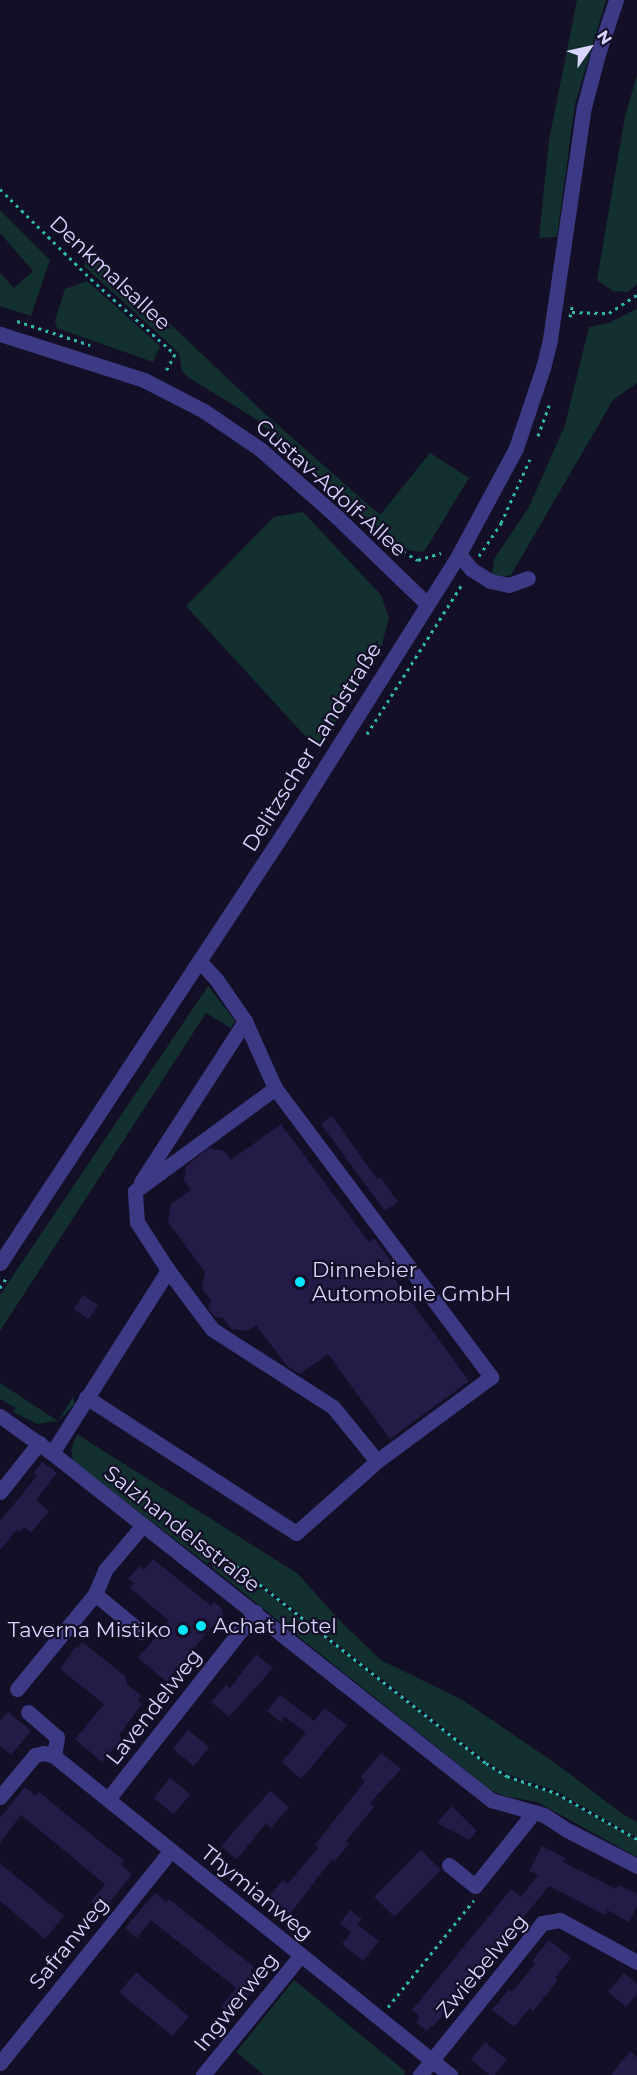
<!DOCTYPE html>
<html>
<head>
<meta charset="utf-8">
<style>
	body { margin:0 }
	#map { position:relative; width:637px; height:2075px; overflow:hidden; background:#130f26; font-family:Montserrat,sans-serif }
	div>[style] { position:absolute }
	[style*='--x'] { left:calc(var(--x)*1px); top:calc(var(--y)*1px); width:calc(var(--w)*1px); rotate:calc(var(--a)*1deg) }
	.green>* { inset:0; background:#12302f }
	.building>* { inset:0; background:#241b47; transform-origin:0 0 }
	.path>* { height:3px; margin-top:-1.5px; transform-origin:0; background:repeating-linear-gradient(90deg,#2fb8b0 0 3px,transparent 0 7.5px) }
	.minor>* { height:15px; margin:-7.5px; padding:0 7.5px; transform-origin:7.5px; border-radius:7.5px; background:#3d3a85 }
	.dots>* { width:16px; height:16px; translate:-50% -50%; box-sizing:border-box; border:3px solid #130f26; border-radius:50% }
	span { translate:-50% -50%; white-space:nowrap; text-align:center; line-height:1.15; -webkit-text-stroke:4.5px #130f26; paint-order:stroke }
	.street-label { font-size:21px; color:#d9d4ff }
	.poi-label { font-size:21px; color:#d9d4ff }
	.left { translate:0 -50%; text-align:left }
	.right { translate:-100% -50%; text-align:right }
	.north { position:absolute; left:559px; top:18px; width:60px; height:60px; -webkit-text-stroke:4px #130f26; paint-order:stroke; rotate:56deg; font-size:16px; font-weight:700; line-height:24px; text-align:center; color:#d9d4ff }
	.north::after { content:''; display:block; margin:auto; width:21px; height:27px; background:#d9d4ff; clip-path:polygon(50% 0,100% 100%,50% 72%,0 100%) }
</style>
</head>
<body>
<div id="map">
	<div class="green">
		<i style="clip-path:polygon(577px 0,606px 0,575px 104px,557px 237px,539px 238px,549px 140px)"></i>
		<i style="clip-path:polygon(637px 75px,637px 284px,628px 292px,613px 291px,597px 280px,625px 116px)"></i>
		<i style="clip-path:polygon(0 210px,50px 260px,31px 316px,0 306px,0 273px,14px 288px,33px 271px,0 233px)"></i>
		<i style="clip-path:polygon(90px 248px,263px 412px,380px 515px,430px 453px,469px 478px,424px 552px,412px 551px,395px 544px,256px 419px,188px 377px,182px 371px,179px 353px,84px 266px)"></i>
		<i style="clip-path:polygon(87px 281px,160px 346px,153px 362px,57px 328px,55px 321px,65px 289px)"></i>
		<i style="clip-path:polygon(637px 309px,637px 383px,613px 400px,511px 575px,501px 577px,492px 573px,494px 559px,529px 507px,565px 425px,589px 327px,609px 323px)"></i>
		<i style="clip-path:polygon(303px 512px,381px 595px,389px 618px,380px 651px,320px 746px,306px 737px,186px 606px,274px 517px)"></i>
		<i style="clip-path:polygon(208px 986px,235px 1021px,231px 1028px,206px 1013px,0 1331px,0 1295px)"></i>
		<i style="clip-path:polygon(0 1383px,58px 1421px,73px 1397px,75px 1404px,58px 1421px,37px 1424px,13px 1412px,16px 1408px,0 1399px)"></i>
		<i style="clip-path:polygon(77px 1434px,298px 1574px,341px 1622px,381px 1660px,464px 1701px,558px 1765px,621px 1813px,637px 1822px,637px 1838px,556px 1791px,507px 1774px,487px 1762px,231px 1560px,216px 1557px,207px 1564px,73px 1461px,71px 1450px)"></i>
		<i style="clip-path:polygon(222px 1561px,229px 1563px,486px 1764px,507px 1777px,555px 1794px,637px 1840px,637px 1857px,537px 1802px,504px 1796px,491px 1790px,211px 1567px)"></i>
		<i style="clip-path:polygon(294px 1980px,406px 2072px,404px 2075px,264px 2075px,236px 2052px)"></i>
	</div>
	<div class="building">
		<i style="clip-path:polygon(332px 1116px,377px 1179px,380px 1177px,398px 1202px,385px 1211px,321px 1124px)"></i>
		<i style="clip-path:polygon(281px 1124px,369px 1242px,374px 1238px,397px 1269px,391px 1274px,469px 1381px,390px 1439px,328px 1354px,300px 1374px,287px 1366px,256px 1325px,248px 1331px,231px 1329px,223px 1318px,215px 1317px,208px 1308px,211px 1300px,202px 1289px,205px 1272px,168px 1222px,171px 1204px,191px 1190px,184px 1180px,186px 1166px,209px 1148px,224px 1151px,231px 1160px)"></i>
		<i style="left:83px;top:1295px;width:18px;height:17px;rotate:34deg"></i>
		<i style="clip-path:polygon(42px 1462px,57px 1473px,36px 1500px,49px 1511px,31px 1533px,24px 1527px,20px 1532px,17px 1530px,0 1550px,0 1521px,37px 1476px,33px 1474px)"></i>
		<i style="clip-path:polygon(153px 1559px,211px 1606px,214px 1602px,222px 1609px,224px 1619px,217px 1628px,213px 1625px,167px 1682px,138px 1658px,169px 1621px,130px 1588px,134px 1583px,128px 1579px,139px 1566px,144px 1570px)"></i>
		<i style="clip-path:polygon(82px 1642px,125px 1676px,127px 1684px,141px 1696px,138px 1700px,142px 1704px,119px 1735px,122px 1738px,102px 1762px,75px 1739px,104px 1704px,60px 1669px,76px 1646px,78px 1648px)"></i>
		<i style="clip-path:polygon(256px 1654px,273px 1668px,229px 1717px,211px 1702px,226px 1685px,230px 1688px)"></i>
		<i style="clip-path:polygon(280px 1695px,314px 1721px,325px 1708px,347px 1725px,301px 1779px,282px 1762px,306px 1733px,285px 1717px,281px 1722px,267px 1711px)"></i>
		<i style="clip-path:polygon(8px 1712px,31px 1731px,11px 1755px,0 1746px,0 1721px)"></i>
		<i style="left:188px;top:1730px;width:27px;height:24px;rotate:39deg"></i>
		<i style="clip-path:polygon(381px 1753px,401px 1769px,370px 1803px,374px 1807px,346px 1841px,349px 1844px,335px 1861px,332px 1859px,290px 1914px,269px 1896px,283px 1880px,288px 1884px,318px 1848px,315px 1845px,365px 1781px,361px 1777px)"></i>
		<i style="left:170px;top:1778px;width:26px;height:26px;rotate:39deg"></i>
		<i style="clip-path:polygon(25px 1787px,36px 1796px,39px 1792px,124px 1861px,121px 1865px,132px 1874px,103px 1911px,91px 1902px,105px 1884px,21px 1815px,0 1843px,0 1818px)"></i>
		<i style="clip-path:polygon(270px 1791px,289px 1807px,271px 1828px,266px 1823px,237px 1859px,221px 1846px)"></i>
		<i style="clip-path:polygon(452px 1806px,477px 1831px,469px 1840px,437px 1823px)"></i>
		<i style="clip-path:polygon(542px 1846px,565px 1858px,563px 1862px,616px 1889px,618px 1885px,637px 1894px,637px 1906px,629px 1922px,607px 1910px,605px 1915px,549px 1886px,433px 2027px,431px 2026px,427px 2031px,416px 2022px,420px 2017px,412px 2010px,511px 1889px,521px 1897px,538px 1875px,529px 1871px)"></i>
		<i style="left:421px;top:1850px;width:28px;height:66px;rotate:45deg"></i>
		<i style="clip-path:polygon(0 1863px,64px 1916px,45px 1939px,0 1901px)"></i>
		<i style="clip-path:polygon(155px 1893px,166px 1902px,169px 1899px,254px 1967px,250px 1971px,262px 1980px,233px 2016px,221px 2006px,236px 1988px,151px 1920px,137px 1938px,125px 1928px)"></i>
		<i style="clip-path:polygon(350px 1910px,362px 1919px,357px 1924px,379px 1941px,363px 1961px,342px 1944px,351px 1932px,340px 1923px)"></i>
		<i style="clip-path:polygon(549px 1940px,571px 1958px,555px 1978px,558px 1980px,533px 2011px,530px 2008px,514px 2027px,492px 2010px,509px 1989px,512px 1992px,535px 1964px,532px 1961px)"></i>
		<i style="left:136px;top:1972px;width:69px;height:26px;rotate:40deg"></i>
		<i style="clip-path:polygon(624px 1973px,637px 1984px,637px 1994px,626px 2007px,608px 1992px)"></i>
		<i style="clip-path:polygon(485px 2042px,507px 2060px,495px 2075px,489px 2075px,471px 2059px)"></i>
		<i style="clip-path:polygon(630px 2051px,637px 2057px,637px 2075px,611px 2075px)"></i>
	</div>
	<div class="path">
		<i style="--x:0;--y:189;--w:128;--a:44.7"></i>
		<i style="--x:91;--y:279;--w:113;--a:41.8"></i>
		<i style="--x:175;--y:354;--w:21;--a:118"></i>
		<i style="--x:572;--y:312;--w:37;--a:2"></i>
		<i style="--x:609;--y:313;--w:33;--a:-33"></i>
		<i style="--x:570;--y:317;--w:14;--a:-78"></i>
		<i style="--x:17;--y:321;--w:77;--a:18.2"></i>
		<i style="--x:538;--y:436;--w:33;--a:-70"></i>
		<i style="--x:390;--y:544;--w:32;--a:30"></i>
		<i style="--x:418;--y:560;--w:24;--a:-17"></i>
		<i style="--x:479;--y:556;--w:40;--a:-56"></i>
		<i style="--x:501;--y:523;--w:70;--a:-65.6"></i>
		<i style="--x:367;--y:734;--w:179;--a:-57.6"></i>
		<i style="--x:0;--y:1288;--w:13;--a:-58"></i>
		<i style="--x:213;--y:1563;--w:10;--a:-24"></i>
		<i style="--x:222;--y:1559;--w:8;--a:14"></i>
		<i style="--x:230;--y:1561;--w:326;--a:38.3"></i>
		<i style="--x:486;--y:1763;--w:25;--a:32"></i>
		<i style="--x:507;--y:1776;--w:52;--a:19.1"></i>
		<i style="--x:556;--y:1793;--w:93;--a:29.6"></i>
		<i style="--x:388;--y:2007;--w:137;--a:-51.2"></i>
	</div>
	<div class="minor">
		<i style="--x:0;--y:334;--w:151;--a:17.7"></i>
		<i style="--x:144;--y:380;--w:68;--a:27.3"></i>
		<i style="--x:204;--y:411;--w:68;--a:34.2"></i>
		<i style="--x:260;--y:449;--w:103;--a:41.4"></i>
		<i style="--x:337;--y:517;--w:125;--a:44"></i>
		<i style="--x:459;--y:554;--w:19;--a:51"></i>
		<i style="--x:471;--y:569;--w:22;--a:32"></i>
		<i style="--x:490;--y:581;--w:19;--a:12"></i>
		<i style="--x:509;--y:585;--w:20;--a:-20"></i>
		<i style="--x:275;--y:1088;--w:361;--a:53.2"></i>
		<i style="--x:491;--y:1377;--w:142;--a:143.6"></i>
		<i style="--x:141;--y:1182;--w:192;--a:-57.1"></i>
		<i style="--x:0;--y:1263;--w:523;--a:-56.61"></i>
		<i style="--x:288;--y:826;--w:321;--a:-57.8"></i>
		<i style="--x:459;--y:554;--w:120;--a:-61.7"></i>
		<i style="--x:516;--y:448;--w:84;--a:-71.4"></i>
		<i style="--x:543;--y:368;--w:30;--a:-76"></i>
		<i style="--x:550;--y:339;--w:234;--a:-81.7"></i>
		<i style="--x:584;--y:107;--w:55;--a:-75.2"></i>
		<i style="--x:598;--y:54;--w:57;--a:-71.6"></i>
		<i style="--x:86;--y:1397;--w:250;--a:32.9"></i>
		<i style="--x:296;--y:1533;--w:108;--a:-41.6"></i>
		<i style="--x:377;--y:1461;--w:70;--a:-129.2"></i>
		<i style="--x:333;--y:1407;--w:144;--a:-147.2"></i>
		<i style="--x:212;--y:1329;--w:74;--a:-126.7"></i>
		<i style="--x:0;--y:1416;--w:64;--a:35.4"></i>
		<i style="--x:52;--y:1453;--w:560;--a:38.32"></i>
		<i style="--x:491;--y:1800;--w:55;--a:15.8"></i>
		<i style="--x:544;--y:1815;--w:27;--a:33"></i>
		<i style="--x:567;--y:1830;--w:79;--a:27.2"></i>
		<i style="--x:52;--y:1453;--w:217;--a:-57.6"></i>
		<i style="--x:168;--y:1270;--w:57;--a:-122.9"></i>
		<i style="--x:137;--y:1222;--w:31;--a:-94"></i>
		<i style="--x:135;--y:1191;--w:174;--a:-36.3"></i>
		<i style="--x:275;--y:1088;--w:73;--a:-114.1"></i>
		<i style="--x:245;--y:1021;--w:51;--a:-124.6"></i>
		<i style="--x:216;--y:979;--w:25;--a:-133"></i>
		<i style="--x:0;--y:1492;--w:63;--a:-51.5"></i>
		<i style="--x:95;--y:1594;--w:60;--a:39.6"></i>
		<i style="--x:17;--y:1689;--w:123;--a:-50.6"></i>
		<i style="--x:95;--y:1594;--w:26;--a:-67"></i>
		<i style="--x:105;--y:1570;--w:59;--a:-49.8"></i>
		<i style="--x:28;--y:1712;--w:38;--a:41"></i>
		<i style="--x:57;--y:1737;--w:19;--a:99"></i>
		<i style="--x:0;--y:1797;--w:55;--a:-50.2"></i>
		<i style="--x:35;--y:1755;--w:9;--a:-13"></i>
		<i style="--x:44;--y:1753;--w:10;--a:17"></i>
		<i style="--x:54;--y:1756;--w:509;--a:38.85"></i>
		<i style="--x:108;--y:1799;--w:238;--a:-51.8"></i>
		<i style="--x:449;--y:1865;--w:33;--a:39"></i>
		<i style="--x:475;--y:1886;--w:95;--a:-51.4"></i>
		<i style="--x:0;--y:2063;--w:273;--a:-51.2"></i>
		<i style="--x:203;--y:2075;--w:155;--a:-50.8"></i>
		<i style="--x:420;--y:2075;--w:195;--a:-51.2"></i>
		<i style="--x:542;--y:1923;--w:18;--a:-9"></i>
		<i style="--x:560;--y:1920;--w:88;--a:28.6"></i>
	</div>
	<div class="dots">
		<i style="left:300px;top:1282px;background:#00e5ff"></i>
		<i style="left:201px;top:1626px;background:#00e5ff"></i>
		<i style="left:183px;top:1630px;background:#00e5ff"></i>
	</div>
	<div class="street-label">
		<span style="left:110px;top:273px;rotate:43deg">Denkmalsallee</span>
		<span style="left:331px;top:488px;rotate:42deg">Gustav-Adolf-Allee</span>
		<span style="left:312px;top:747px;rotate:-58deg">Delitzscher Landstraße</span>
		<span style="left:182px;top:1529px;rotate:38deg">Salzhandelsstraße</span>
		<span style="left:154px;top:1707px;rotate:-52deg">Lavendelweg</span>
		<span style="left:257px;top:1893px;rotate:39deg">Thymianweg</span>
		<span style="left:69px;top:1943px;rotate:-51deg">Safranweg</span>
		<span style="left:482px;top:1966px;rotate:-50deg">Zwiebelweg</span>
		<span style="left:236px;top:2002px;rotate:-51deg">Ingwerweg</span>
	</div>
	<div class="poi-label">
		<span class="left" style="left:312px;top:1282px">Dinnebier<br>Automobile GmbH</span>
		<span class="left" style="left:213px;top:1626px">Achat Hotel</span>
		<span class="right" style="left:171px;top:1630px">Taverna Mistiko</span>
	</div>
	<div class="north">N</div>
</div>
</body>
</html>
